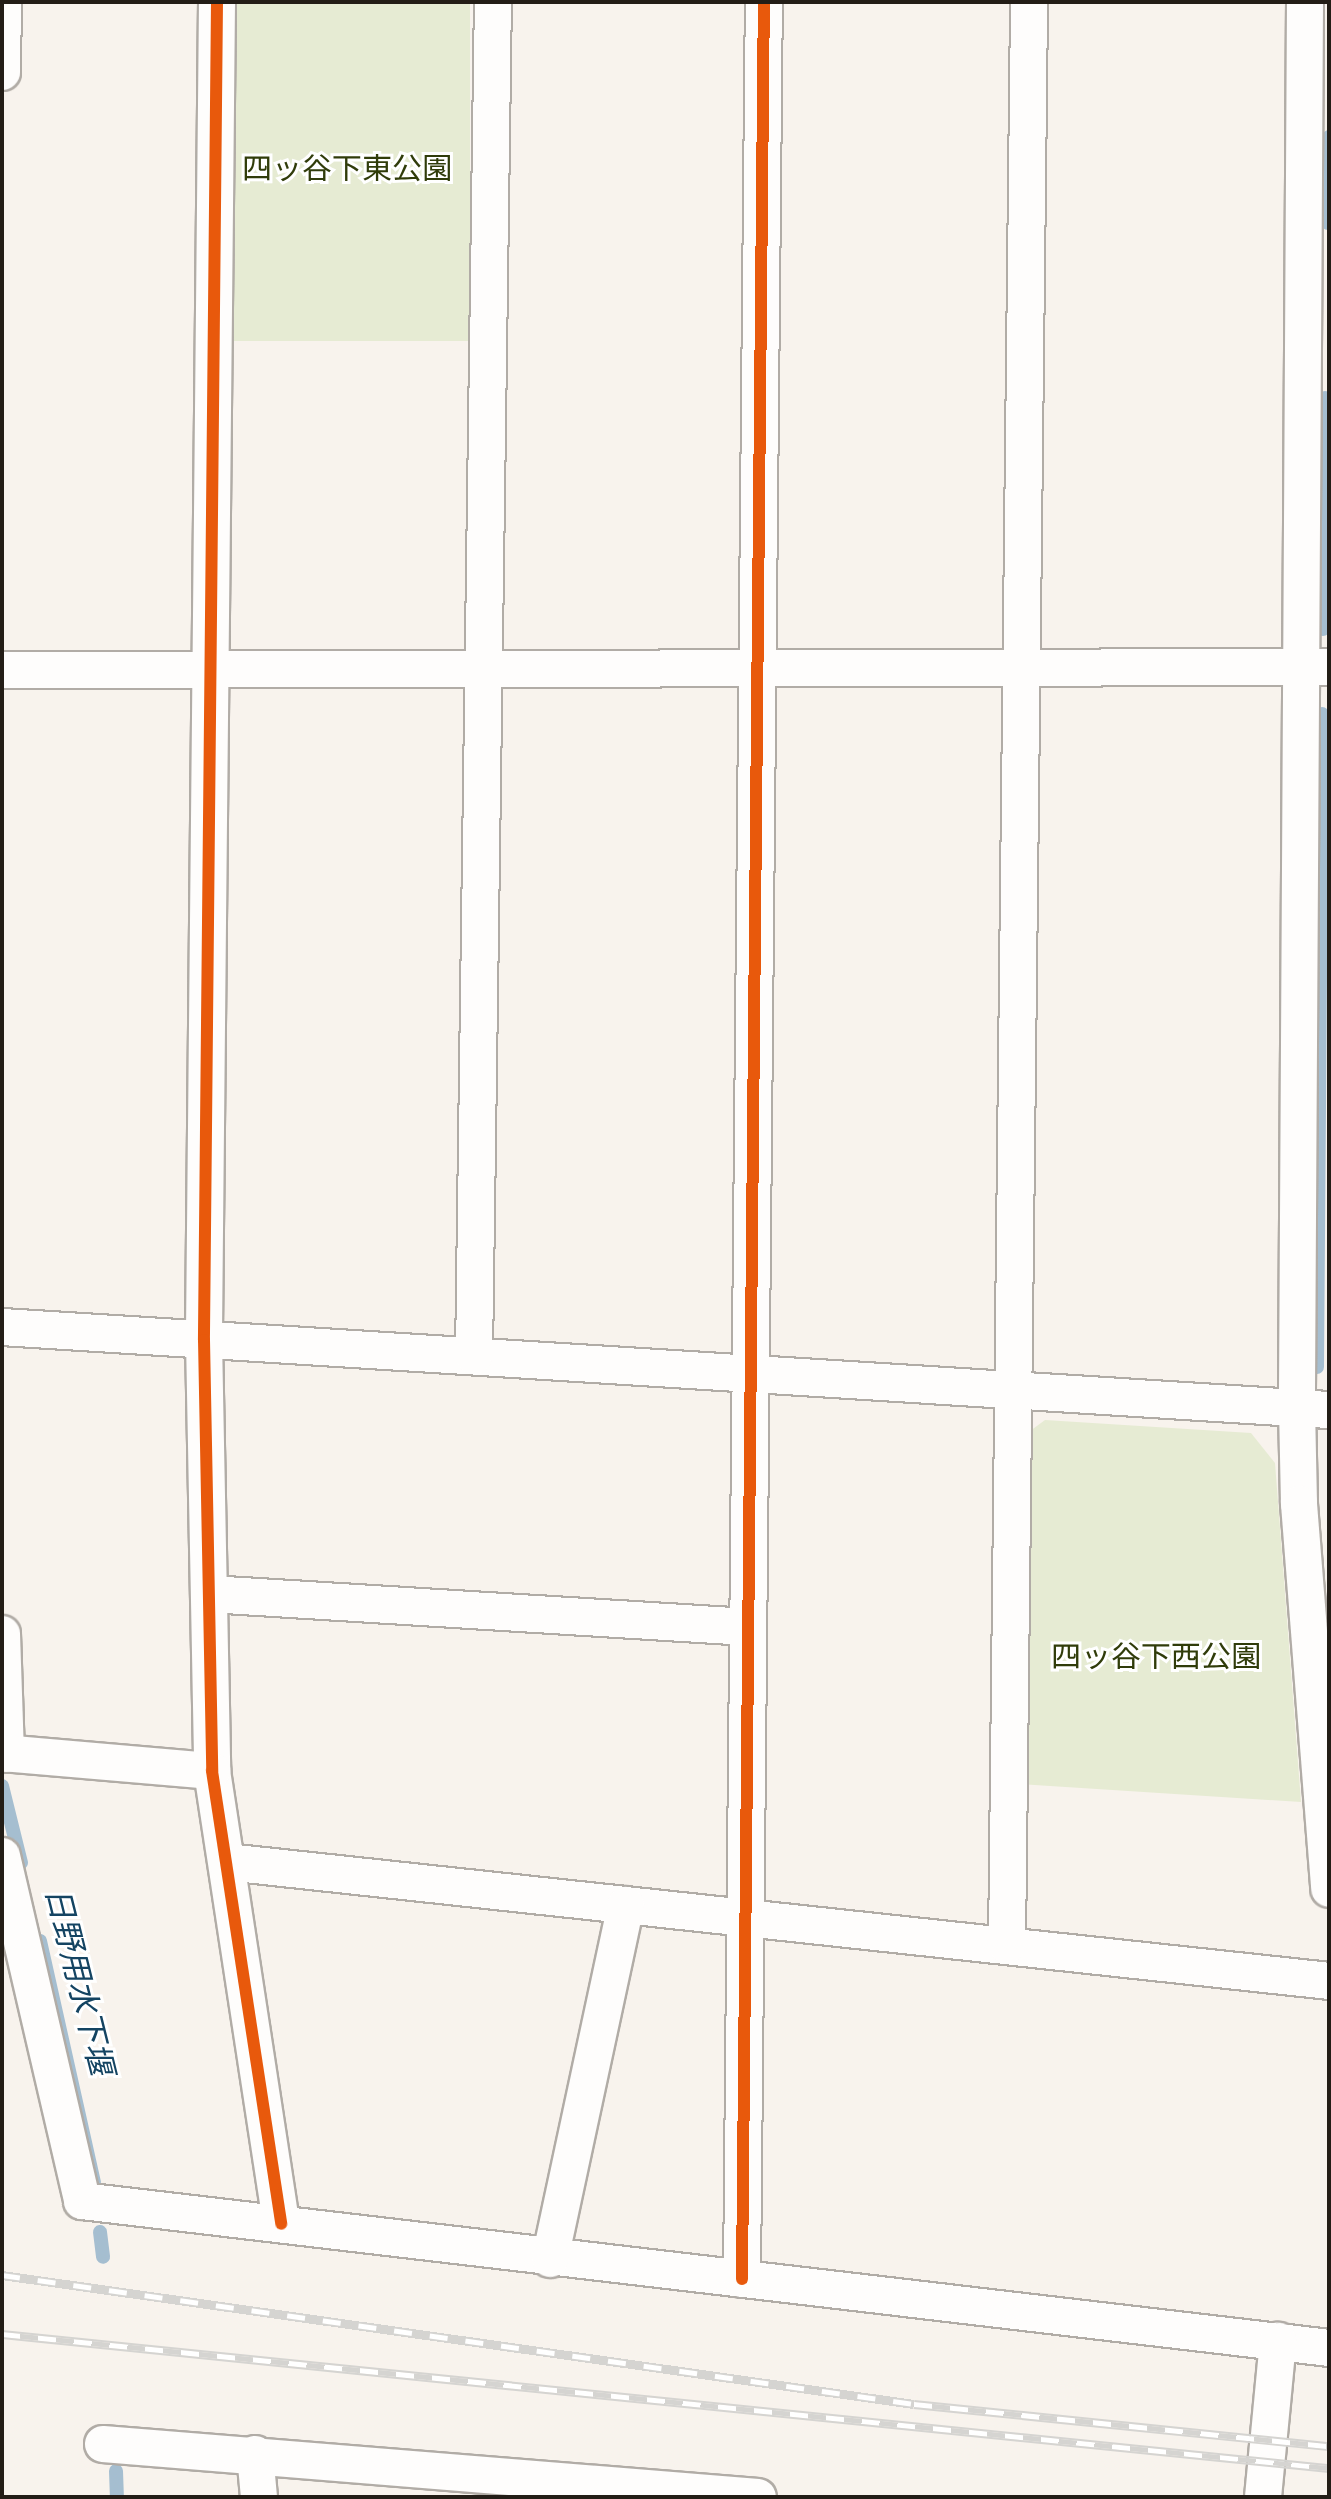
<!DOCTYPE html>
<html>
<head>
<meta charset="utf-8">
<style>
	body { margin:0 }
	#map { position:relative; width:1331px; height:2499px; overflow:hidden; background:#f8f3ed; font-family:Karla,"Noto Sans JP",sans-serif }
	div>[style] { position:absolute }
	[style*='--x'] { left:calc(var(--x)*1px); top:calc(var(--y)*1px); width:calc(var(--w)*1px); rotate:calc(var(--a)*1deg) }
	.green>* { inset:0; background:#e6ebd3; transform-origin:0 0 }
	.stream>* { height:14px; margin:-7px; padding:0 7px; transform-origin:7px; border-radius:7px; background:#a5bed0 }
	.roads { filter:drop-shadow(2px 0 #b1aca6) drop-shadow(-2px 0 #b1aca6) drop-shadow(0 2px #b1aca6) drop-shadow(0 -2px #b1aca6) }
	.minor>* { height:36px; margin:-18px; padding:0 18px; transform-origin:18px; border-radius:18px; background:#fefdfc }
	.rail>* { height:9px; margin-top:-4.5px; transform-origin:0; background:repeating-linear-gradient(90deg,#fff 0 18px,#d5d4d1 0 36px); box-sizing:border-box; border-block:2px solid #d5d4d1 }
	.cycleway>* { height:12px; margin:-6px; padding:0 6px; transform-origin:6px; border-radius:6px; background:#e8590c }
	span { translate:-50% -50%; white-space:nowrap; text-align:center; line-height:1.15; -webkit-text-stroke:6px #fff; paint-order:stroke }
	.park-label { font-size:30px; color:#303c0a }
	.water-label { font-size:32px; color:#144462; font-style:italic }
	.frame { position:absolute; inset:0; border:4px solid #231d16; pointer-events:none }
</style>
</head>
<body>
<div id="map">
	<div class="green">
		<i style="left:225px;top:2px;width:245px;height:339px"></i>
		<i style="clip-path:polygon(1045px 1420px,1251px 1433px,1275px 1463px,1301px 1802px,1019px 1784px,1022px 1437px)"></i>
	</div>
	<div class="stream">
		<i style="--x:1328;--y:223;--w:86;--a:-89.3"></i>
		<i style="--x:1323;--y:629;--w:231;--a:-89.5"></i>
		<i style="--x:1317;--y:1367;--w:653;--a:-89.56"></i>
		<i style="--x:2;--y:1786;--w:79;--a:76.1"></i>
		<i style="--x:40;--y:1941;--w:247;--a:77.4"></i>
		<i style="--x:100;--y:2232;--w:25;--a:83"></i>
		<i style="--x:116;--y:2471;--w:26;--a:88"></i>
	</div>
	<div class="roads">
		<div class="minor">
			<i style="--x:217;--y:2;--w:1338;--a:90.56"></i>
			<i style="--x:204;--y:1340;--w:431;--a:88.9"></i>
			<i style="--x:212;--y:1771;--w:458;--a:81.3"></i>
			<i style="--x:1305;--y:2;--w:1406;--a:90.33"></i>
			<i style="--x:1297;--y:1408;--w:96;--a:88.8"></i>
			<i style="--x:1299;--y:1504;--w:386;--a:85.5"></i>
			<i style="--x:2;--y:72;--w:70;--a:-89.2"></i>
			<i style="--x:2;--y:670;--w:1327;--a:-0.13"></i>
			<i style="--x:2;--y:1327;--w:1330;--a:3.58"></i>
			<i style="--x:474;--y:1356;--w:1354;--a:-89.2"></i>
			<i style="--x:209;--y:1594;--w:540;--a:3.5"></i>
			<i style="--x:2;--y:1634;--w:120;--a:88.1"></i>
			<i style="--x:2;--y:1753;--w:211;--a:4.9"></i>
			<i style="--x:2;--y:1856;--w:354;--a:76.9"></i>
			<i style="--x:82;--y:2201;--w:1256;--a:6.72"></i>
			<i style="--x:227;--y:1862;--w:1108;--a:6.16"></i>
			<i style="--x:1007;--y:1945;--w:1943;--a:-89.35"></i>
			<i style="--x:550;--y:2259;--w:362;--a:-77.9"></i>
			<i style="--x:742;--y:2279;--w:2277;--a:-89.45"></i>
			<i style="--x:103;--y:2444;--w:657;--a:4.63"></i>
			<i style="--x:255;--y:2454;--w:43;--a:84.7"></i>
			<i style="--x:1263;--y:2497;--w:157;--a:-84.5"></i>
		</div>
	</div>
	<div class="rail">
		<i style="--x:2;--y:2275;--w:921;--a:8.05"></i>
		<i style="--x:914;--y:2404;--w:417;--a:5.8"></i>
		<i style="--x:2;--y:2334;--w:1334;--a:5.77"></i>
	</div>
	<div class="cycleway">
		<i style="--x:217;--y:2;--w:1338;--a:90.56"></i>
		<i style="--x:204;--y:1340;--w:431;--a:88.9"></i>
		<i style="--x:212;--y:1771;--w:458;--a:81.3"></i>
		<i style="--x:742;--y:2279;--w:2277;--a:-89.45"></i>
	</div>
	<div class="park-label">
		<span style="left:347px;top:169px">四ッ谷下東公園</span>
		<span style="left:1156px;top:1657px">四ッ谷下西公園</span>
	</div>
	<div class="water-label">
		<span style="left:78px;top:1981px;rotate:76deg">日野用水下堰</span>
	</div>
	<div class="frame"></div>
</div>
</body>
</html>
